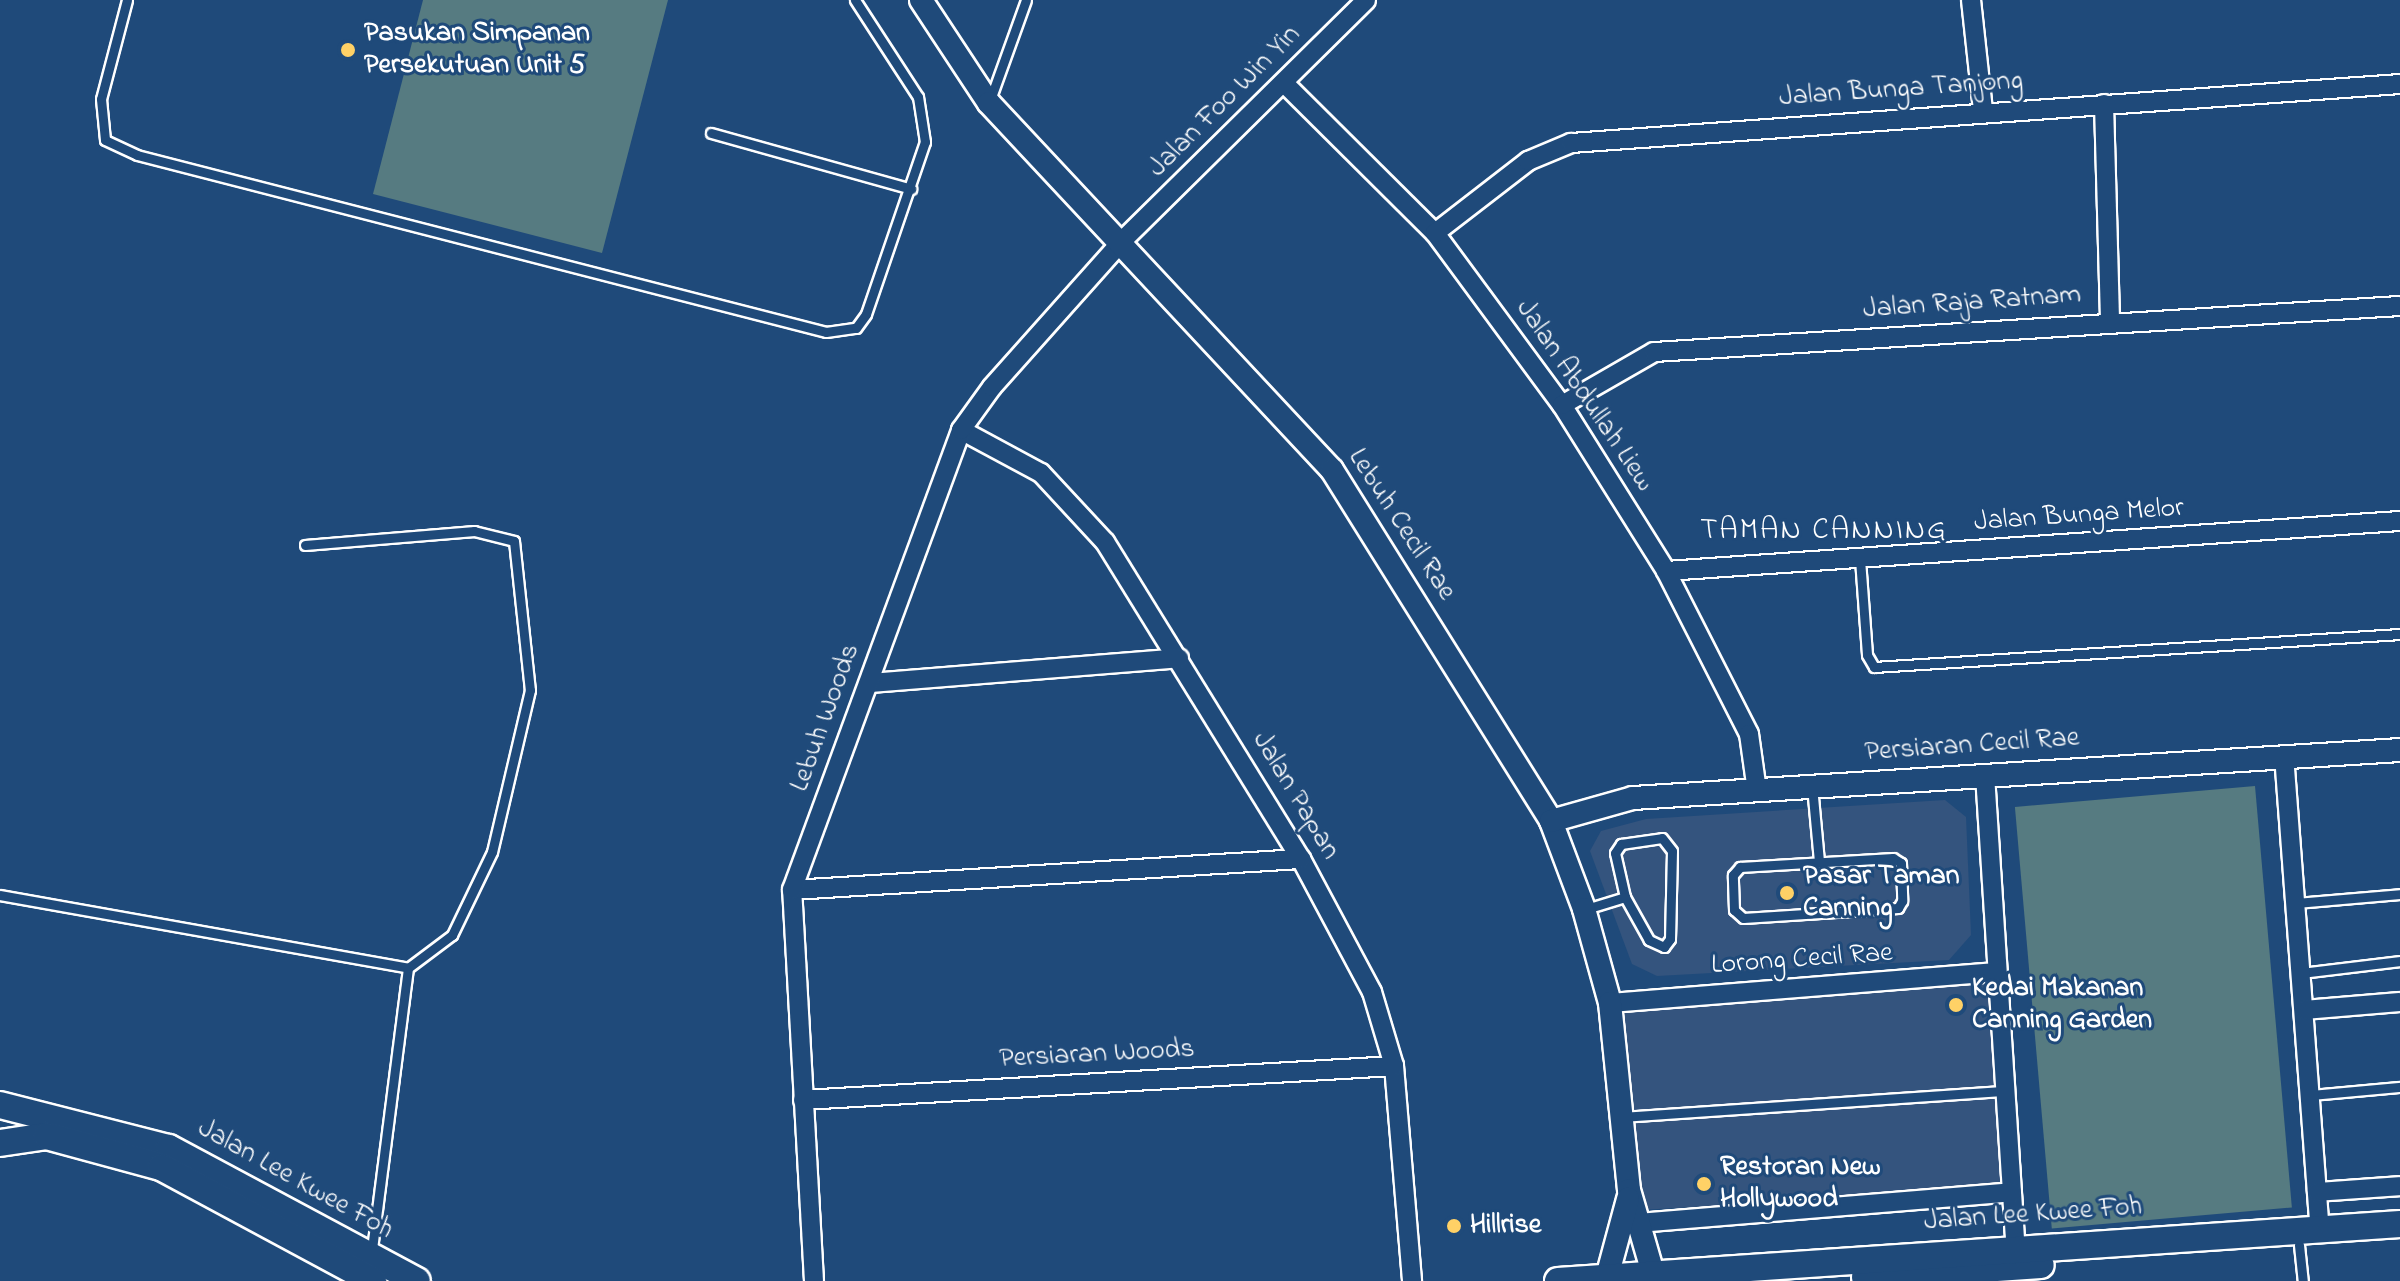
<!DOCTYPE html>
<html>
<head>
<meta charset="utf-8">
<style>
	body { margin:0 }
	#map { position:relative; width:2400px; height:1281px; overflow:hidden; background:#1f4a7a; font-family:"Indie Flower",sans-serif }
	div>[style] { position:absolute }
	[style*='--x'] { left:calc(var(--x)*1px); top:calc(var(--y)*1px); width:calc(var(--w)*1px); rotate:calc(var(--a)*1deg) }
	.built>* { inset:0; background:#34547e; transform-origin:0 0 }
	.green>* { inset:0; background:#567b81; transform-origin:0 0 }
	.roads { filter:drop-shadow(2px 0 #fff) drop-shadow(-2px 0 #fff) drop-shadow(0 2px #fff) drop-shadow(0 -2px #fff) }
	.service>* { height:9px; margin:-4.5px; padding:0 4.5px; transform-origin:4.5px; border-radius:4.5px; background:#1f4a7a }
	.minor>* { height:18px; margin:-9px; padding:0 9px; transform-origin:9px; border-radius:9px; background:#1f4a7a }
	.tertiary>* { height:22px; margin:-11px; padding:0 11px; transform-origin:11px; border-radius:11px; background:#1f4a7a }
	.secondary>* { height:26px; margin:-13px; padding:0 13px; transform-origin:13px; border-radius:13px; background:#1f4a7a }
	.dots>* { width:22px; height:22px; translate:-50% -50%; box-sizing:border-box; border:4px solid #1f4a7a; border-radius:50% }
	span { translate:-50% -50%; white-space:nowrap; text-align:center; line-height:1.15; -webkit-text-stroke:6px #1f4a7a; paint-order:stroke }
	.poi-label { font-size:28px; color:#fff; font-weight:700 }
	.left { translate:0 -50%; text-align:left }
	.street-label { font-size:28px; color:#fff }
	.neighbourhood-label { font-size:30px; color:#fff; letter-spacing:2px }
</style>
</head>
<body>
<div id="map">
	<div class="built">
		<i style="clip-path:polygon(1945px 800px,1966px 817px,1971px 935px,1949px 960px,1657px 976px,1632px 964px,1590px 851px,1601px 831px,1646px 819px)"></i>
		<i style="left:1996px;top:975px;width:216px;height:383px;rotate:87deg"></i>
	</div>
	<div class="green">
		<i style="clip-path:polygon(423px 0,668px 0,602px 253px,373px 194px)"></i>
		<i style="left:2255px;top:786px;width:423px;height:241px;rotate:85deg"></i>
	</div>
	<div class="roads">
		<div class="service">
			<i style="--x:127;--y:0;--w:102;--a:104.7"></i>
			<i style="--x:101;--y:99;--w:41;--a:84.4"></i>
			<i style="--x:105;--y:140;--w:35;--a:25"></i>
			<i style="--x:137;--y:155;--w:711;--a:14.41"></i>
			<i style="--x:826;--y:332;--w:30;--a:-8"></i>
			<i style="--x:856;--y:328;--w:17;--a:-54"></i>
			<i style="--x:866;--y:314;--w:182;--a:-71.1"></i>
			<i style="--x:925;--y:142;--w:46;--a:-98.8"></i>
			<i style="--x:918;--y:97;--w:116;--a:-123"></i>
			<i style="--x:990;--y:100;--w:106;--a:-70.2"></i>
			<i style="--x:711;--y:133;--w:208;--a:15.6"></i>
			<i style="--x:305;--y:545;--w:170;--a:-4.7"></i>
			<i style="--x:474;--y:531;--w:41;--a:14"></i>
			<i style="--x:514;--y:541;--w:150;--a:83.9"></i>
			<i style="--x:530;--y:690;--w:166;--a:103.2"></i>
			<i style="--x:492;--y:852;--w:92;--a:115.7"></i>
			<i style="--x:452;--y:935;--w:55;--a:143.1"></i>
			<i style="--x:408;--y:968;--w:289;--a:97.3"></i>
			<i style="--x:1860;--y:559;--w:96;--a:85.8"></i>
			<i style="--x:1867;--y:655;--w:14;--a:60"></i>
			<i style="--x:1874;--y:667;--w:527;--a:-3.59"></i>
			<i style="--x:1812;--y:786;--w:76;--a:84.7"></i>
			<i style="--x:1662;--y:838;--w:16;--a:52"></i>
			<i style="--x:1672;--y:851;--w:88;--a:91.3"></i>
			<i style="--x:1670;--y:939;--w:10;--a:127"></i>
			<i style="--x:1664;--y:947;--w:17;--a:-155"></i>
			<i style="--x:1649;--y:940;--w:49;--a:-119.2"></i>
			<i style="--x:1625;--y:897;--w:45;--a:-102.8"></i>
			<i style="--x:1615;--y:853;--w:11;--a:-56"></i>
			<i style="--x:1621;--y:844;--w:41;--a:-8.3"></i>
			<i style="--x:1893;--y:858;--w:9;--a:32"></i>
			<i style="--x:1901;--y:863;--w:38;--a:88"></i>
			<i style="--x:1902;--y:901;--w:8;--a:120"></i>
			<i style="--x:1898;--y:908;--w:155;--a:176.3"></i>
			<i style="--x:1743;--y:918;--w:12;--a:-138"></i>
			<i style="--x:1734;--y:910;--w:35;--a:-92"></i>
			<i style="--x:1733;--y:875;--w:11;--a:-49"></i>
			<i style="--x:1740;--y:867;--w:153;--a:-3.4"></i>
			<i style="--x:0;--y:895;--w:414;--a:10.1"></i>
			<i style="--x:2296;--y:903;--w:104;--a:-4.9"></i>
			<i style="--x:1586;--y:909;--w:41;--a:-17.1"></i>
			<i style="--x:2301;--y:973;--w:100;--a:-6.9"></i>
			<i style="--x:2310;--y:1095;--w:90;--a:-5.1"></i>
			<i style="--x:1622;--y:1117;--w:384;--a:-3.9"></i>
			<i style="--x:2299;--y:1245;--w:36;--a:84"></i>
		</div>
		<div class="minor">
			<i style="--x:1971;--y:0;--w:111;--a:83.8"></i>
			<i style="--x:1285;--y:84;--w:211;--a:44.8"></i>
			<i style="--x:1435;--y:233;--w:214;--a:53.6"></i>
			<i style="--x:1562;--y:405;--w:196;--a:57.9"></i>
			<i style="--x:1666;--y:571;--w:183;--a:63"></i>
			<i style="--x:1749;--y:734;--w:58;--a:82"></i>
			<i style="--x:2104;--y:104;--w:218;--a:88.4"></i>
			<i style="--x:1435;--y:233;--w:118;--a:-37.7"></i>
			<i style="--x:1528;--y:161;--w:47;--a:-22.7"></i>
			<i style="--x:1571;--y:143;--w:831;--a:-4.07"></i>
			<i style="--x:1562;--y:405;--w:106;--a:-29.9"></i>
			<i style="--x:1654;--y:352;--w:747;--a:-3.53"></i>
			<i style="--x:961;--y:430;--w:91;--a:28.3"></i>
			<i style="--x:1041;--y:473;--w:94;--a:47.2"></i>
			<i style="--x:1105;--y:542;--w:373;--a:58.3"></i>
			<i style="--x:1301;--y:859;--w:151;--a:61.9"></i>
			<i style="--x:1372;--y:992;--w:77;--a:73.4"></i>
			<i style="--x:1394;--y:1066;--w:216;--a:85.2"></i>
			<i style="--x:1666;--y:571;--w:736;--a:-3.9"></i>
			<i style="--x:870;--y:683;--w:310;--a:-4.6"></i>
			<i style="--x:2284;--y:755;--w:475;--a:85.7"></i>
			<i style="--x:1985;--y:775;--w:485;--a:86.3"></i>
			<i style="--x:792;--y:890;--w:510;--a:-3.49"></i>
			<i style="--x:1610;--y:1003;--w:388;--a:-4.6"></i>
			<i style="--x:2304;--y:1010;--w:96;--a:-4.8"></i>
			<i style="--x:803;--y:1100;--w:592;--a:-3.29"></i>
			<i style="--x:2317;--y:1192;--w:83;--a:-4.1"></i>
			<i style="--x:1638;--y:1223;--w:375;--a:-4.7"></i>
			<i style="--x:814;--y:1281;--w:392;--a:-93.2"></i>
			<i style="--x:792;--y:890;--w:490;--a:-69.8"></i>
			<i style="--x:961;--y:430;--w:53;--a:-54.2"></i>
			<i style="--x:992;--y:387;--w:194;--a:-48.3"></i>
			<i style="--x:1121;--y:242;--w:344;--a:-44.6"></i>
		</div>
		<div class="tertiary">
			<i style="--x:921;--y:0;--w:123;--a:56.6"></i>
			<i style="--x:989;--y:103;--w:502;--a:46.94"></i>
			<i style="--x:1332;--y:470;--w:414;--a:58"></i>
			<i style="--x:1551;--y:821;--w:94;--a:69.4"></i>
			<i style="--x:1584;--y:909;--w:98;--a:74.5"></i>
			<i style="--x:1610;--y:1003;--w:188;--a:84.2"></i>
			<i style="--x:1629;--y:1190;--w:86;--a:73.9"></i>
			<i style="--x:1551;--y:821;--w:85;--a:-15.7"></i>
			<i style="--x:1633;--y:798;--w:769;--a:-3.58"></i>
			<i style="--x:1607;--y:1277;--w:81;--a:-74.9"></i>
		</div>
		<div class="secondary">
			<i style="--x:0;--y:1105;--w:174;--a:14.3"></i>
			<i style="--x:169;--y:1148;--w:281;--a:28.2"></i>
			<i style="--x:0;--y:1143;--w:48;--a:-8.5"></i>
			<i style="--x:47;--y:1136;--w:118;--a:15.2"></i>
			<i style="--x:161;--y:1167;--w:241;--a:28.3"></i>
			<i style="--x:1865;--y:1277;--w:176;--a:-3.9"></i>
			<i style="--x:1558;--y:1281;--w:844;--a:-3.87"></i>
		</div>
	</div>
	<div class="dots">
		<i style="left:348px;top:50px;background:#ffd166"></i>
		<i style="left:1787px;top:893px;background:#ffd166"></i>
		<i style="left:1956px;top:1005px;background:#ffd166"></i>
		<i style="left:1704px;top:1184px;background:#ffd166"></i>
		<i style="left:1454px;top:1226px;background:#ffd166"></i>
	</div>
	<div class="poi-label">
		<span class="left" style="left:364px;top:50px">Pasukan Simpanan<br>Persekutuan Unit 5</span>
		<span class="left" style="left:1803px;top:893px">Pasar Taman<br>Canning</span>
		<span class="left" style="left:1972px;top:1005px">Kedai Makanan<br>Canning Garden</span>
		<span class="left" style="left:1720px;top:1184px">Restoran New<br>Hollywood</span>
		<span class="left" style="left:1470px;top:1226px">Hillrise</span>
	</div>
	<div class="street-label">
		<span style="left:1901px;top:90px;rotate:-4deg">Jalan Bunga Tanjong</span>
		<span style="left:1225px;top:102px;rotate:-45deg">Jalan Foo Win Yin</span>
		<span style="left:1972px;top:303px;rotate:-4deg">Jalan Raja Ratnam</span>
		<span style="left:1584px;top:396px;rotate:56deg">Jalan Abdullah Liew</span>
		<span style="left:2079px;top:516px;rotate:-4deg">Jalan Bunga Melor</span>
		<span style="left:1401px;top:525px;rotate:57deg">Lebuh Cecil Rae</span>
		<span style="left:826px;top:718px;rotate:-70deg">Lebuh Woods</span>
		<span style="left:1972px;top:746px;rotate:-4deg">Persiaran Cecil Rae</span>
		<span style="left:1295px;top:796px;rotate:59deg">Jalan Papan</span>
		<span style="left:1802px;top:960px;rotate:-4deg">Lorong Cecil Rae</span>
		<span style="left:1097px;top:1055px;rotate:-3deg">Persiaran Woods</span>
		<span style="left:295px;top:1180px;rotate:29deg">Jalan Lee Kwee Foh</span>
		<span style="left:2033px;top:1215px;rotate:-4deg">Jalan Lee Kwee Foh</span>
	</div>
	<div class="neighbourhood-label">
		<span style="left:1824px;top:531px">TAMAN CANNING</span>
	</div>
</div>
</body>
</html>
